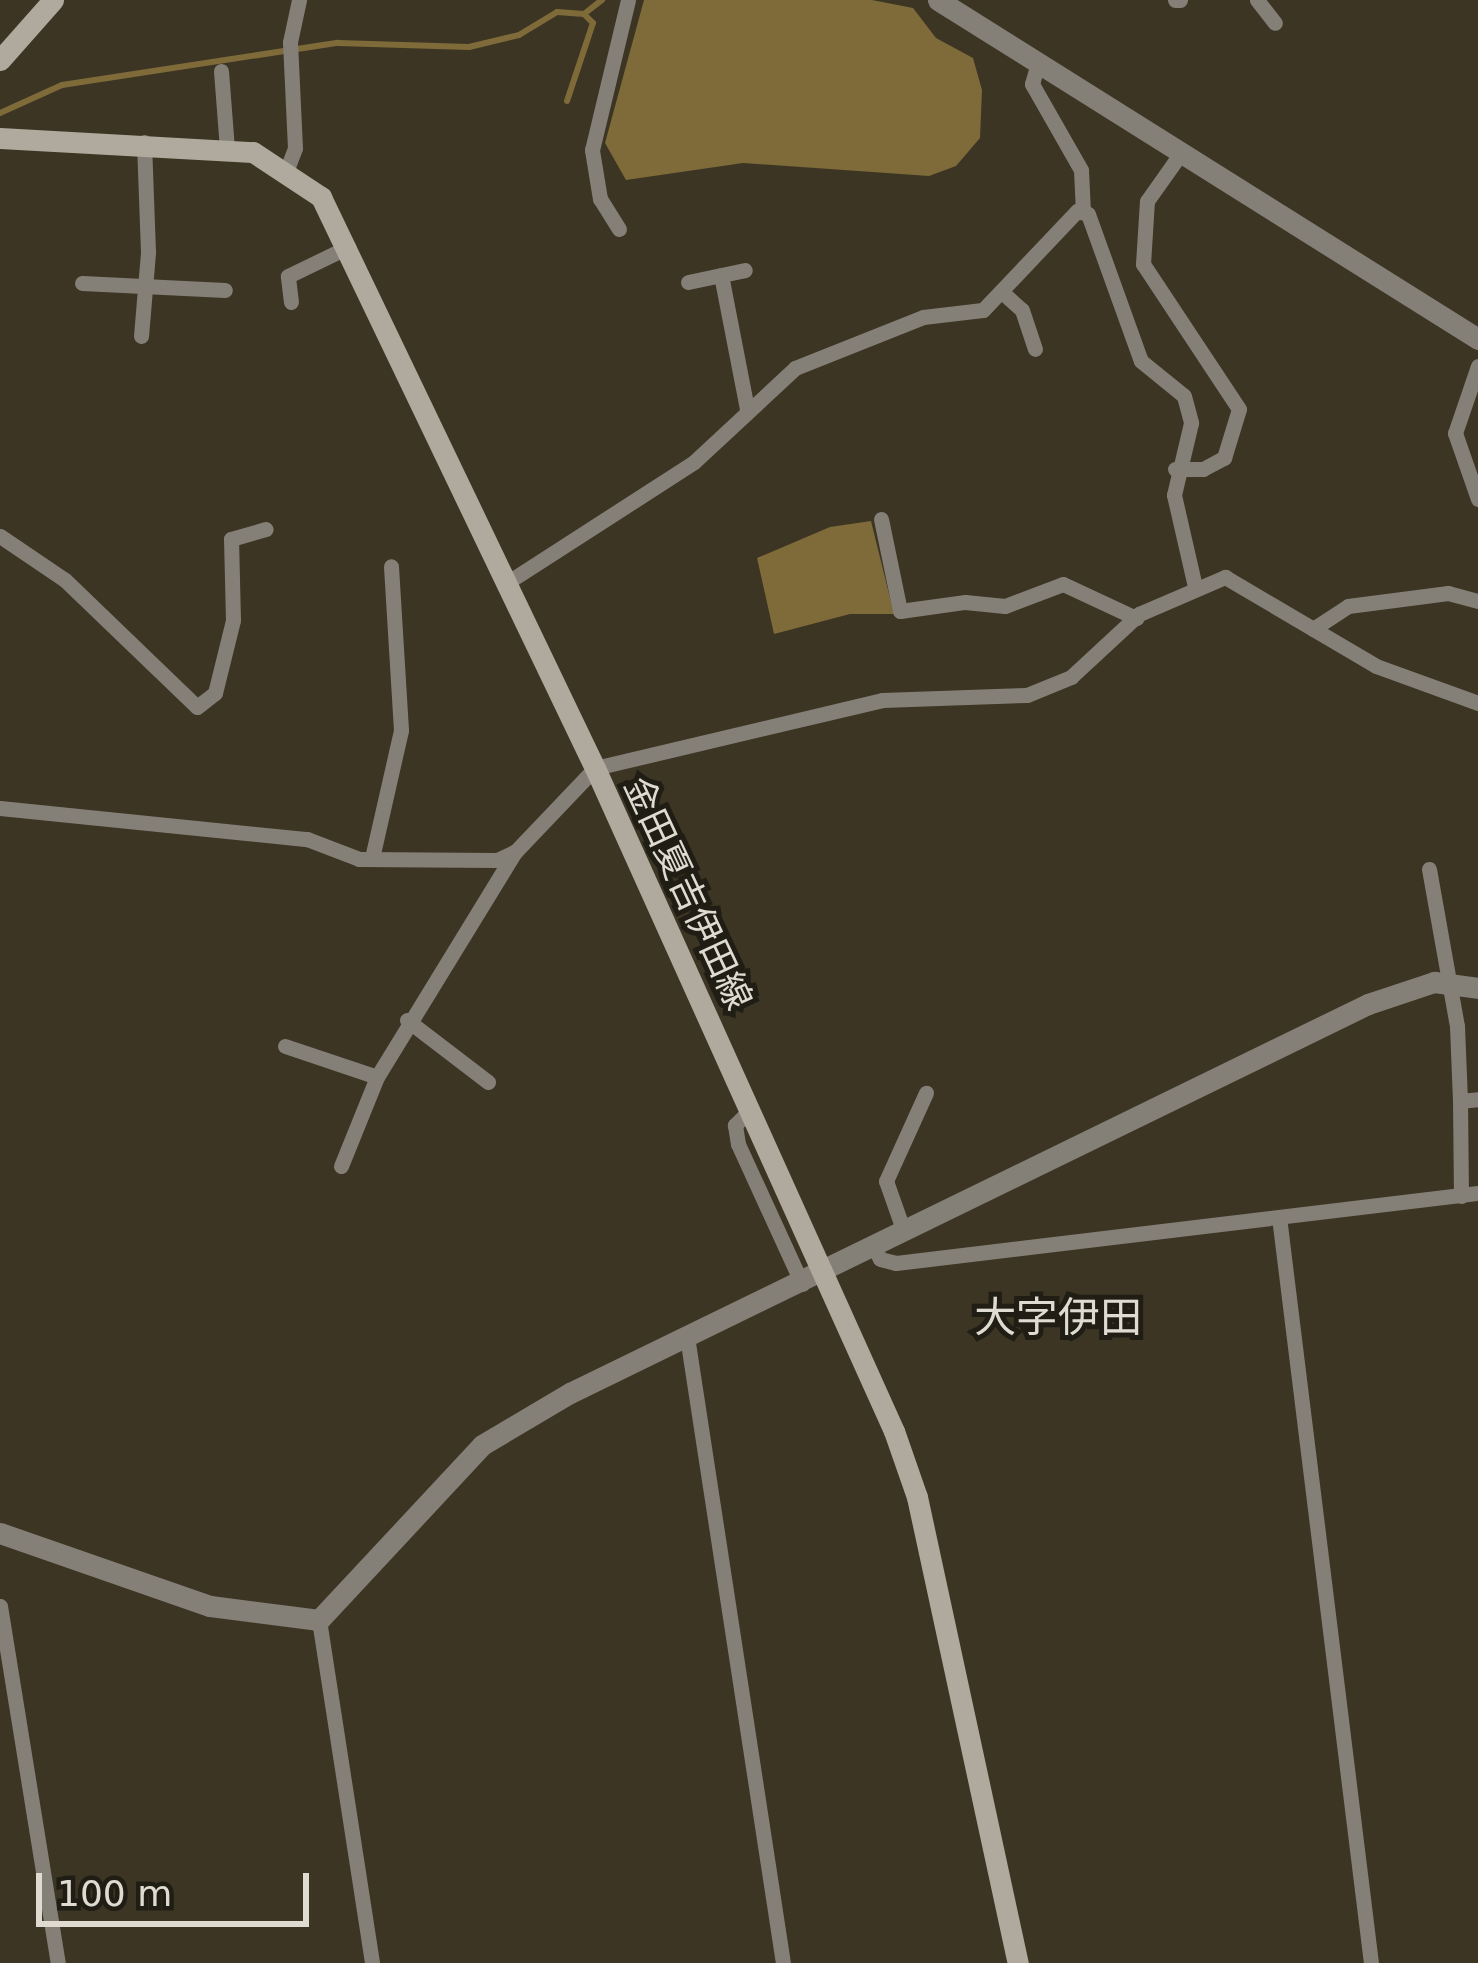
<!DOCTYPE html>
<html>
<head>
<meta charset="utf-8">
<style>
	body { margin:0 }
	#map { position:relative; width:1478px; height:1963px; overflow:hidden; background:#3c3524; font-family:"DejaVu Sans","Noto Sans JP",sans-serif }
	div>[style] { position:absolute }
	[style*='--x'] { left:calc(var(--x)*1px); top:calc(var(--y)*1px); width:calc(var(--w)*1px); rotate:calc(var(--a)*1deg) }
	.water>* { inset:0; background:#7f6b39 }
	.stream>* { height:6px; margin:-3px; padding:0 3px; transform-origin:3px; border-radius:3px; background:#7f6b39 }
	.minor>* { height:15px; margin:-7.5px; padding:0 7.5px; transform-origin:7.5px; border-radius:7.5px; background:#848078 }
	.tertiary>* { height:21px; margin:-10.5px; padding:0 10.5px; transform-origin:10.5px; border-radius:10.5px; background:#848078 }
	.secondary>* { height:21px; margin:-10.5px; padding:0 10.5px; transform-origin:10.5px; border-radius:10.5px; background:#afaa9d }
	span { translate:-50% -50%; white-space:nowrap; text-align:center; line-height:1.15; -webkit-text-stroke:10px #201d15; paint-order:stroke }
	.street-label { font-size:36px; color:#e0dbd1 }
	.quarter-label { font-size:42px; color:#e0dbd1 }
	.scale { position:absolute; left:36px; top:1873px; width:273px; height:54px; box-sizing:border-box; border:6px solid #e0dbd1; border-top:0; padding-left:15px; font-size:36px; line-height:42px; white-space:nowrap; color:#e0dbd1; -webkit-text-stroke:9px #201d15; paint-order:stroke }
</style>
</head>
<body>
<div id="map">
	<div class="water">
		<i style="clip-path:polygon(644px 0,872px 0,913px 8px,936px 38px,973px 58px,982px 90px,980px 138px,956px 166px,929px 176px,743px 163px,626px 180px,605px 143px)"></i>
		<i style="clip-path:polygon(871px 521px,894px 614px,850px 614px,774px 634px,757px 558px,830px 527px)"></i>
	</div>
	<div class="stream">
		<i style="--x:567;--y:101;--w:82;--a:-71.6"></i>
		<i style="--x:593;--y:23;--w:13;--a:-135"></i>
		<i style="--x:0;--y:113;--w:68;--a:-24.3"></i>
		<i style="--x:62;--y:85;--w:279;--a:-8.7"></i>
		<i style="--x:338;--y:43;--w:131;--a:1.7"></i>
		<i style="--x:469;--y:47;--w:51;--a:-13.5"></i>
		<i style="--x:519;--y:35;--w:44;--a:-31.2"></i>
		<i style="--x:557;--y:12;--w:27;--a:4"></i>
		<i style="--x:584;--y:14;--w:23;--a:-38"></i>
	</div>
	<div class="minor">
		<i style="--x:1175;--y:0;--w:5;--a:0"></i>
		<i style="--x:1257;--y:0;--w:29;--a:52"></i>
		<i style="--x:1038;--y:63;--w:22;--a:106"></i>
		<i style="--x:1032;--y:84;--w:99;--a:60.3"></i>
		<i style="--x:1081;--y:170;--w:42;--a:87.3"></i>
		<i style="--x:221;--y:71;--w:78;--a:85.6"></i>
		<i style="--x:287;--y:169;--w:22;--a:-69"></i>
		<i style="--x:295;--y:148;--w:106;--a:-92.7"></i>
		<i style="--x:290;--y:42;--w:43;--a:-77.9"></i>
		<i style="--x:619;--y:229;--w:36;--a:-122"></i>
		<i style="--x:600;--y:199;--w:50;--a:-99.3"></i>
		<i style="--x:592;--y:150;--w:154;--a:-76.5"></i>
		<i style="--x:721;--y:275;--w:136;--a:79"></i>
		<i style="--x:688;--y:282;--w:58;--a:-11.9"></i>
		<i style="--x:82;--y:283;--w:143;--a:2.8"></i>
		<i style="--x:1003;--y:293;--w:25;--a:42"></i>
		<i style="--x:1022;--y:310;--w:41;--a:71.6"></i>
		<i style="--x:291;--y:302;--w:26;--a:-97"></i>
		<i style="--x:288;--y:276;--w:67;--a:-25.8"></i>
		<i style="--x:141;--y:336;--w:84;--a:-85.2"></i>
		<i style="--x:148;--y:252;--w:110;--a:-92.1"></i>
		<i style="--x:1478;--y:366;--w:71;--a:108.9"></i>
		<i style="--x:1455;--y:433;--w:70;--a:70.8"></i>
		<i style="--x:1175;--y:469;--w:28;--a:0"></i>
		<i style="--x:1203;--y:469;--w:24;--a:-28"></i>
		<i style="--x:1224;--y:458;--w:51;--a:-73"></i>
		<i style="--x:1239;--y:409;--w:174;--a:-123.5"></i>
		<i style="--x:1143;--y:264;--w:63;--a:-86.4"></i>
		<i style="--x:1147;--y:201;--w:59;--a:-54.7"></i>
		<i style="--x:881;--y:519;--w:94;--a:78.3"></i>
		<i style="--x:900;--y:611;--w:66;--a:-7.9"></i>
		<i style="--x:965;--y:602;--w:40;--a:5.7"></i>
		<i style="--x:1005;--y:606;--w:62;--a:-20.8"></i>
		<i style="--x:1063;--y:584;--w:81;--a:25"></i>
		<i style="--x:0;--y:536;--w:78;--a:34.1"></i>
		<i style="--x:65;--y:580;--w:183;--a:43.9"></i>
		<i style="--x:197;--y:707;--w:23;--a:-38"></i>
		<i style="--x:215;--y:693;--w:75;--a:-76.1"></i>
		<i style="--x:233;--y:620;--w:81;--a:-91.4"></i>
		<i style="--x:231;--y:539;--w:36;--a:-16"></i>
		<i style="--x:508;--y:582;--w:221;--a:-32.8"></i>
		<i style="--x:694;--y:462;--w:138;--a:-42.9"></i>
		<i style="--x:795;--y:368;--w:138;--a:-21.7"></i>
		<i style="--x:923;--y:317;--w:60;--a:-6.7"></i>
		<i style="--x:983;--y:310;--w:137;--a:-46.5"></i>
		<i style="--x:1077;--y:211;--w:11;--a:15"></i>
		<i style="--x:1088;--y:214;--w:156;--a:70.2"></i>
		<i style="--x:1141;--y:361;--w:55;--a:39.1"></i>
		<i style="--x:1184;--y:396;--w:28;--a:75"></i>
		<i style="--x:1191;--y:423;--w:74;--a:103.3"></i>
		<i style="--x:1174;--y:495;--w:94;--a:77.1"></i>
		<i style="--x:1313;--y:629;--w:42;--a:-33.3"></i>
		<i style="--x:1348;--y:606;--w:101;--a:-7.4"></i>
		<i style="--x:1448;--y:593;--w:31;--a:15"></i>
		<i style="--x:0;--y:808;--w:309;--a:5.8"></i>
		<i style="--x:307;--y:839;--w:56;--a:21"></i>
		<i style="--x:359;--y:859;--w:138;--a:0.4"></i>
		<i style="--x:497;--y:860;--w:21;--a:-25"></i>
		<i style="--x:516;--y:851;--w:115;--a:-46.4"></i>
		<i style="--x:595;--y:768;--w:295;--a:-13.3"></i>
		<i style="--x:882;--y:700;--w:145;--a:-2"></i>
		<i style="--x:1027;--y:695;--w:48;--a:-22.2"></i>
		<i style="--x:1071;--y:677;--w:93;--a:-42.8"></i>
		<i style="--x:1139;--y:614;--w:94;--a:-23.3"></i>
		<i style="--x:1225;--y:577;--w:175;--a:30.5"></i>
		<i style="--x:1376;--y:666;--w:109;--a:19.9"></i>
		<i style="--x:372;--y:858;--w:131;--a:-77.2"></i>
		<i style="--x:401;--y:730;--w:164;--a:-93.5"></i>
		<i style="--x:1429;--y:869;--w:159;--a:79.9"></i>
		<i style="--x:1457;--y:1026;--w:75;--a:87.7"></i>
		<i style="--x:407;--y:1020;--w:102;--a:37.4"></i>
		<i style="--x:285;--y:1046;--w:97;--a:18.6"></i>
		<i style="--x:377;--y:1077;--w:263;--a:-58.5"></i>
		<i style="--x:751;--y:1109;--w:23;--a:135"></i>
		<i style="--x:735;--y:1125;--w:19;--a:81"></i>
		<i style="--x:738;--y:1144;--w:154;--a:65.4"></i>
		<i style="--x:341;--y:1166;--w:96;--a:-68"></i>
		<i style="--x:1461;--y:1196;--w:95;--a:-90.6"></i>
		<i style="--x:1460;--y:1101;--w:18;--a:-6"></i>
		<i style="--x:1279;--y:1217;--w:752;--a:82.97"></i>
		<i style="--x:904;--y:1232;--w:54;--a:-109.4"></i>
		<i style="--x:886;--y:1181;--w:97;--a:-65.6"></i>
		<i style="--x:874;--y:1247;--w:13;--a:63"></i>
		<i style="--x:880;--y:1259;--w:16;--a:14"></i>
		<i style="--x:896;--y:1263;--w:586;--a:-6.86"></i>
		<i style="--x:688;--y:1343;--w:627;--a:81.29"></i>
		<i style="--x:0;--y:1606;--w:362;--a:80.8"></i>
		<i style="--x:319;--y:1620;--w:347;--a:81.2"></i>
	</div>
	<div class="tertiary">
		<i style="--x:938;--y:0;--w:638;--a:32.12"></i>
		<i style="--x:0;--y:1533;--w:222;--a:19.2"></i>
		<i style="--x:210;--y:1606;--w:110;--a:7.3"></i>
		<i style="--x:319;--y:1620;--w:239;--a:-47"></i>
		<i style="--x:482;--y:1445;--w:102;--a:-30.6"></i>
		<i style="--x:570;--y:1393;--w:888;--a:-25.99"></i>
		<i style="--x:1368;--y:1004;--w:70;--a:-18.4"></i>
		<i style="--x:1434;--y:982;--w:44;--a:7.8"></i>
	</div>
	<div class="secondary">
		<i style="--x:0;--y:60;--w:80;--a:-48.5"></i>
		<i style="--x:0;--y:138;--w:253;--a:3.2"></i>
		<i style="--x:253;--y:152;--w:82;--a:33.5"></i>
		<i style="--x:321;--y:197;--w:633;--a:64.37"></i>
		<i style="--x:595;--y:768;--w:727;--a:65.73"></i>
		<i style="--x:894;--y:1431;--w:70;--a:70.8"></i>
		<i style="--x:917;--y:1497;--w:477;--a:77.8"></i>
	</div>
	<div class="street-label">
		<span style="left:688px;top:893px;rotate:65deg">金田夏吉伊田線</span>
	</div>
	<div class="quarter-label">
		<span style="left:1058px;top:1318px">大字伊田</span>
	</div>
	<div class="scale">100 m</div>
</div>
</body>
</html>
